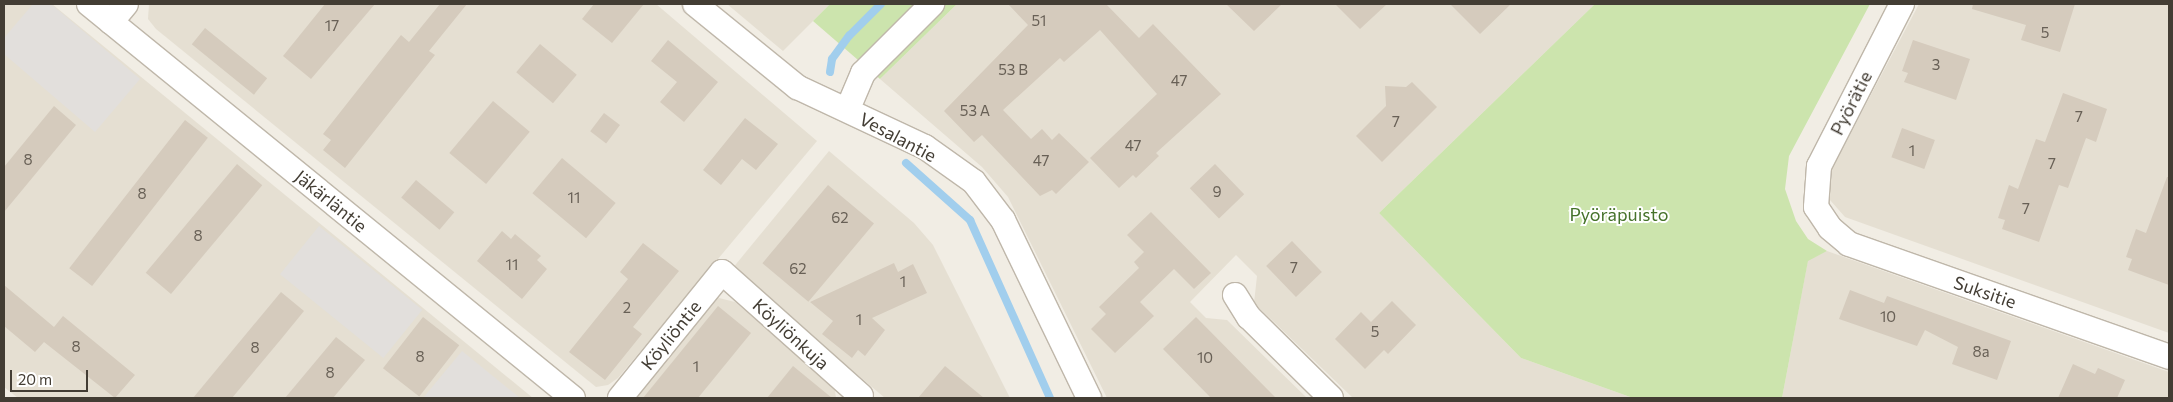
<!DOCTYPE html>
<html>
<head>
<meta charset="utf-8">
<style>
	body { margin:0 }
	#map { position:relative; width:2173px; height:402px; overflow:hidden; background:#f1ede4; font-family:Commissioner,sans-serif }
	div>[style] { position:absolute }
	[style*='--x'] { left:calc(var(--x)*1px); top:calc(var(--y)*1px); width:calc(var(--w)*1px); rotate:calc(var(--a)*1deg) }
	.residential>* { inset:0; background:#e5dfd2 }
	.green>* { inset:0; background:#cce4ad }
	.parking>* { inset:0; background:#e2dfdc; transform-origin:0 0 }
	.stream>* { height:8px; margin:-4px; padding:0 4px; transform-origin:4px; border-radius:4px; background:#a1ceed }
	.building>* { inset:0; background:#d5cbbd; transform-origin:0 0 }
	.roads { filter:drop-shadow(1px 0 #bfb7aa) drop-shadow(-1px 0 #bfb7aa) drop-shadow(0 1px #bfb7aa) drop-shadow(0 -1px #bfb7aa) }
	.minor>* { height:24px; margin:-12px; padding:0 12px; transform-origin:12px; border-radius:12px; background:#fff }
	span { translate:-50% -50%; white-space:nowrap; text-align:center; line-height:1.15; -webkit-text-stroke:4px #fff; paint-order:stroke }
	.number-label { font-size:15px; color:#686056 }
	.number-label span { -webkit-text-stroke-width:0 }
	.street-label { font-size:18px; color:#433d34 }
	.park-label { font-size:18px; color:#45722a }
	.frame { position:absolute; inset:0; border:5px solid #433d34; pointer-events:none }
	.scale { position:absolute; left:10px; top:370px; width:78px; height:22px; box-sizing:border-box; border:2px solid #433d34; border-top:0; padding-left:6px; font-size:15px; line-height:18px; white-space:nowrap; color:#433d34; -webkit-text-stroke:4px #fff; paint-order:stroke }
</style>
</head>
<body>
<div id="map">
	<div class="residential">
		<i style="clip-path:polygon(4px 4px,52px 4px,533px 398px,18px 398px,4px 387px)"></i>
		<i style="clip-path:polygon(149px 4px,656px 4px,817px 141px,618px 378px,608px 385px,596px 387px,156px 29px,148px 19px)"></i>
		<i style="clip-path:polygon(727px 4px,830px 4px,783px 51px)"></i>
		<i style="clip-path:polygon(957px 4px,1595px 4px,1379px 213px,1521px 358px,1633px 398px,1353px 398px,1254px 303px,1257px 276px,1236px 255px,1190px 302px,1206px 318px,1227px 320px,1307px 398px,1107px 398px,1008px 197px,982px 167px,880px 79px)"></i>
		<i style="clip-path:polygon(1919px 4px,2169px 4px,2169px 333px,1845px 217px,1830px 200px,1828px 176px)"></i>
		<i style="clip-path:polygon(829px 151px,914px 223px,933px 245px,1010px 398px,885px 398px,732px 269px)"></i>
		<i style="clip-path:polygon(1827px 251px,2169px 372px,2169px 398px,1782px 398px,1808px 260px)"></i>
		<i style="clip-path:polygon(719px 298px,735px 302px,834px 384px,836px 398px,633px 398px,709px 302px)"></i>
	</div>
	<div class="green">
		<i style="clip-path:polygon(830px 4px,957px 4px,880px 79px,813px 21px)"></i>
		<i style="clip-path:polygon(1595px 4px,1870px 4px,1789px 156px,1785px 189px,1796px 221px,1808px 239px,1827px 251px,1808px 261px,1782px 398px,1633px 398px,1521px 358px,1379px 213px)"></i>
	</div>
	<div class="parking">
		<i style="clip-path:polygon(33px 4px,51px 4px,140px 79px,95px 132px,4px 54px,4px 38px)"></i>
		<i style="left:319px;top:226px;width:133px;height:62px;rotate:39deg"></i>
		<i style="clip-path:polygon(462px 351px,520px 398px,423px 398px)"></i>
	</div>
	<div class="stream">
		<i style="--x:830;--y:72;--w:13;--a:-81"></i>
		<i style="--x:832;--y:59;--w:29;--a:-54"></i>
		<i style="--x:849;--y:36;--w:45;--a:-45"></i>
		<i style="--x:906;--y:163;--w:86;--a:41.7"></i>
		<i style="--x:970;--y:220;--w:195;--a:65.8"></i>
	</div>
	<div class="building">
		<i style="clip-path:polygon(325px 4px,375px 4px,311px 79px,283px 56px)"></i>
		<i style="clip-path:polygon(440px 4px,467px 4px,429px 51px,435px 55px,345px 168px,323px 150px,331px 140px,323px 134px,401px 35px,409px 42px)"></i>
		<i style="clip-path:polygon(594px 4px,644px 4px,612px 43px,582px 19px)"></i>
		<i style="clip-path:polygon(1008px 4px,1106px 4px,1139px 38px,1153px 24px,1221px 94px,1156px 153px,1159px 156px,1136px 178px,1133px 175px,1119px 188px,1090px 158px,1157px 94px,1100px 30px,1064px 62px,1060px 58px,1003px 110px,1031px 139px,1042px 129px,1052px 140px,1059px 133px,1089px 162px,1056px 194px,1052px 190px,1040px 196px,982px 135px,974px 142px,944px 111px,1028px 25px)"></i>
		<i style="clip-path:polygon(1226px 4px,1282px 4px,1254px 31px)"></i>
		<i style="clip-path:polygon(1335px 4px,1387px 4px,1360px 29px)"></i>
		<i style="clip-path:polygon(1450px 4px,1511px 4px,1480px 34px)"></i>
		<i style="clip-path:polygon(1973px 4px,2075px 4px,2060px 52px,2021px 40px,2026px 25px,1972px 9px)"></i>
		<i style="left:205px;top:28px;width:80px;height:21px;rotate:39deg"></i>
		<i style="clip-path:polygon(668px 40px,718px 82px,684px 122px,660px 102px,677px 82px,651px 61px)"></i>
		<i style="clip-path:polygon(1913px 40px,1970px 59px,1956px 100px,1904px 82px,1908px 73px,1902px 71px)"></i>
		<i style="left:540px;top:44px;width:48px;height:37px;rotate:40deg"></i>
		<i style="clip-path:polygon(1412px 82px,1437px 107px,1382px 162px,1356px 136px,1386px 106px,1385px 86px,1406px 87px)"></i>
		<i style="clip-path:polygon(2063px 93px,2107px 109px,2096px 142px,2086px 138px,2068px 188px,2059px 185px,2039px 242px,2002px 229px,2005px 220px,1998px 218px,2009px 185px,2018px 189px,2036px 139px,2045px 142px)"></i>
		<i style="left:493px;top:101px;width:48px;height:68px;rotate:40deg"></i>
		<i style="clip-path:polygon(54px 106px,76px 125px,4px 212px,4px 167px)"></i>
		<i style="left:604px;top:113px;width:20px;height:23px;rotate:37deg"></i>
		<i style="clip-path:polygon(745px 118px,778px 144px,756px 170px,742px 159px,721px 185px,703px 170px)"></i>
		<i style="left:185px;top:120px;width:29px;height:188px;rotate:38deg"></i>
		<i style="left:1902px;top:128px;width:35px;height:31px;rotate:20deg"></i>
		<i style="left:562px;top:158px;width:70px;height:46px;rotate:40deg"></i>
		<i style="left:237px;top:164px;width:33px;height:142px;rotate:40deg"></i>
		<i style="left:1215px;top:164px;width:42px;height:35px;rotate:46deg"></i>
		<i style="clip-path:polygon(2167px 177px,2169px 177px,2169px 285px,2128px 270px,2132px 259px,2126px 257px,2136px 229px,2146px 233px)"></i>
		<i style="left:416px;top:180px;width:50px;height:23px;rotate:40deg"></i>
		<i style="left:828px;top:185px;width:60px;height:102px;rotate:40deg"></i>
		<i style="clip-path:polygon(1151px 212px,1211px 273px,1194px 289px,1174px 269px,1140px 302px,1154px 316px,1115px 353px,1091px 329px,1106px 314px,1099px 307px,1139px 268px,1134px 262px,1144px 252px,1127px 235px)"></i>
		<i style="clip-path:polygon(502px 231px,511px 239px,515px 234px,541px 256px,537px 260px,547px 269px,522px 299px,477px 261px)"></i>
		<i style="left:1292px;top:241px;width:43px;height:36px;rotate:46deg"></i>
		<i style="clip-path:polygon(643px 243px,679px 271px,633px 327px,642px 334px,605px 380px,569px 352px,628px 279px,620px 272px)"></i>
		<i style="clip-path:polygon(894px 263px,898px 272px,913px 264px,927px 293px,872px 318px,885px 330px,865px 356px,858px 350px,852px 358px,822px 334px,833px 321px,810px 302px)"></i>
		<i style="clip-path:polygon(4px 285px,54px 327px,63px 316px,135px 375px,115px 398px,44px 342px,35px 352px,4px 326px)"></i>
		<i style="clip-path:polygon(1850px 290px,1884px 303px,1887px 296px,2011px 341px,1997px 380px,1952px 364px,1958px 347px,1925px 330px,1917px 346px,1839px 319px)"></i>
		<i style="clip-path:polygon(281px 292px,304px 311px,282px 338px,232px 398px,193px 398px)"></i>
		<i style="clip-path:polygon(1392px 301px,1416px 325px,1388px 354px,1384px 350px,1365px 369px,1335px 339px,1361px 312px,1371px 322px)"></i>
		<i style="clip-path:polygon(718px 306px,751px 333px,698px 398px,643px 398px)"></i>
		<i style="left:423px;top:317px;width:46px;height:65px;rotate:38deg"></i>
		<i style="clip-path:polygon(1196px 317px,1276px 398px,1211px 398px,1163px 349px)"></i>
		<i style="clip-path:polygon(336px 337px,365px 360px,333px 398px,285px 398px)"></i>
		<i style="clip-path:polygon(2073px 364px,2095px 374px,2098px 368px,2125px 380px,2117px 398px,2058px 398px)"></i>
		<i style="clip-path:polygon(793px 366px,832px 398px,767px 398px)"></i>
		<i style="clip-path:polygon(945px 366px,984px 398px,918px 398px)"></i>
	</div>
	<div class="roads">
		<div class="minor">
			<i style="--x:89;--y:4;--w:624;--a:39.15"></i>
			<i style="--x:695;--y:4;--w:132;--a:39.1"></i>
			<i style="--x:797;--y:87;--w:141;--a:25.1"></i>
			<i style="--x:925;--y:147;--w:60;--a:35.5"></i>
			<i style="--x:974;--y:182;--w:48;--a:52.7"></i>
			<i style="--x:1003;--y:220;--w:198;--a:64.2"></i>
			<i style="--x:1902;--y:4;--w:182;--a:117.1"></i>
			<i style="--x:1819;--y:166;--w:41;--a:94.2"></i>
			<i style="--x:1816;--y:207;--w:25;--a:56"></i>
			<i style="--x:1830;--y:228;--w:25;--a:40"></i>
			<i style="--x:1849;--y:244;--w:339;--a:19.4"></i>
			<i style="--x:111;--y:22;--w:23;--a:-50"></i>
			<i style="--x:852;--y:99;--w:28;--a:-67"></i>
			<i style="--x:863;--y:73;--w:98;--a:-45"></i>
			<i style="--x:1235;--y:295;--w:26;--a:58"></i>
			<i style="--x:1249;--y:317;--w:115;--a:44.6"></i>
			<i style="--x:620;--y:398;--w:162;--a:-51"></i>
			<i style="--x:722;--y:272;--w:186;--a:41.7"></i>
		</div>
	</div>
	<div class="number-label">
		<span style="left:1039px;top:21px">51</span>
		<span style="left:332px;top:26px">17</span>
		<span style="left:2045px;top:33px">5</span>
		<span style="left:1936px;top:65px">3</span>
		<span style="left:1013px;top:70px">53 B</span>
		<span style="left:1179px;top:81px">47</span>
		<span style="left:975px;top:111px">53 A</span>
		<span style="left:2079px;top:117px">7</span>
		<span style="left:1396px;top:122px">7</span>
		<span style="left:1133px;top:146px">47</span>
		<span style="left:1912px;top:151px">1</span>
		<span style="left:28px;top:160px">8</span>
		<span style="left:1041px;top:161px">47</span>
		<span style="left:2052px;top:164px">7</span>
		<span style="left:1217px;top:192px">9</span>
		<span style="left:142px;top:194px">8</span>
		<span style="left:574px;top:198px">11</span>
		<span style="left:2026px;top:209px">7</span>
		<span style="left:840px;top:218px">62</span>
		<span style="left:198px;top:236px">8</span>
		<span style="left:512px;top:265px">11</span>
		<span style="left:1294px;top:268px">7</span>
		<span style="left:798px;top:269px">62</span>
		<span style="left:903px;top:282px">1</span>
		<span style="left:627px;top:308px">2</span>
		<span style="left:1888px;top:317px">10</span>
		<span style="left:859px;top:320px">1</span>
		<span style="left:1375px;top:332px">5</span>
		<span style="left:76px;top:347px">8</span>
		<span style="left:255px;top:348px">8</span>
		<span style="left:1981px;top:352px">8a</span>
		<span style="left:420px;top:357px">8</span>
		<span style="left:1205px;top:358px">10</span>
		<span style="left:696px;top:367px">1</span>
		<span style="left:330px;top:373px">8</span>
	</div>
	<div class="street-label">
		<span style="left:1851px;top:103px;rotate:-63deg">Pyörätie</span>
		<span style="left:898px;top:137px;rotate:28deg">Vesalantie</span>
		<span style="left:331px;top:201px;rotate:39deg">Jäkärläntie</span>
		<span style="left:1985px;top:292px;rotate:19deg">Suksitie</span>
		<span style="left:791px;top:334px;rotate:42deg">Köyliönkuja</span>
		<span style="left:671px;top:335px;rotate:-51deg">Köyliöntie</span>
	</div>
	<div class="park-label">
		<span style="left:1619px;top:214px">Pyöräpuisto</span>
	</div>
	<div class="frame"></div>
	<div class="scale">20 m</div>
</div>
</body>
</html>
